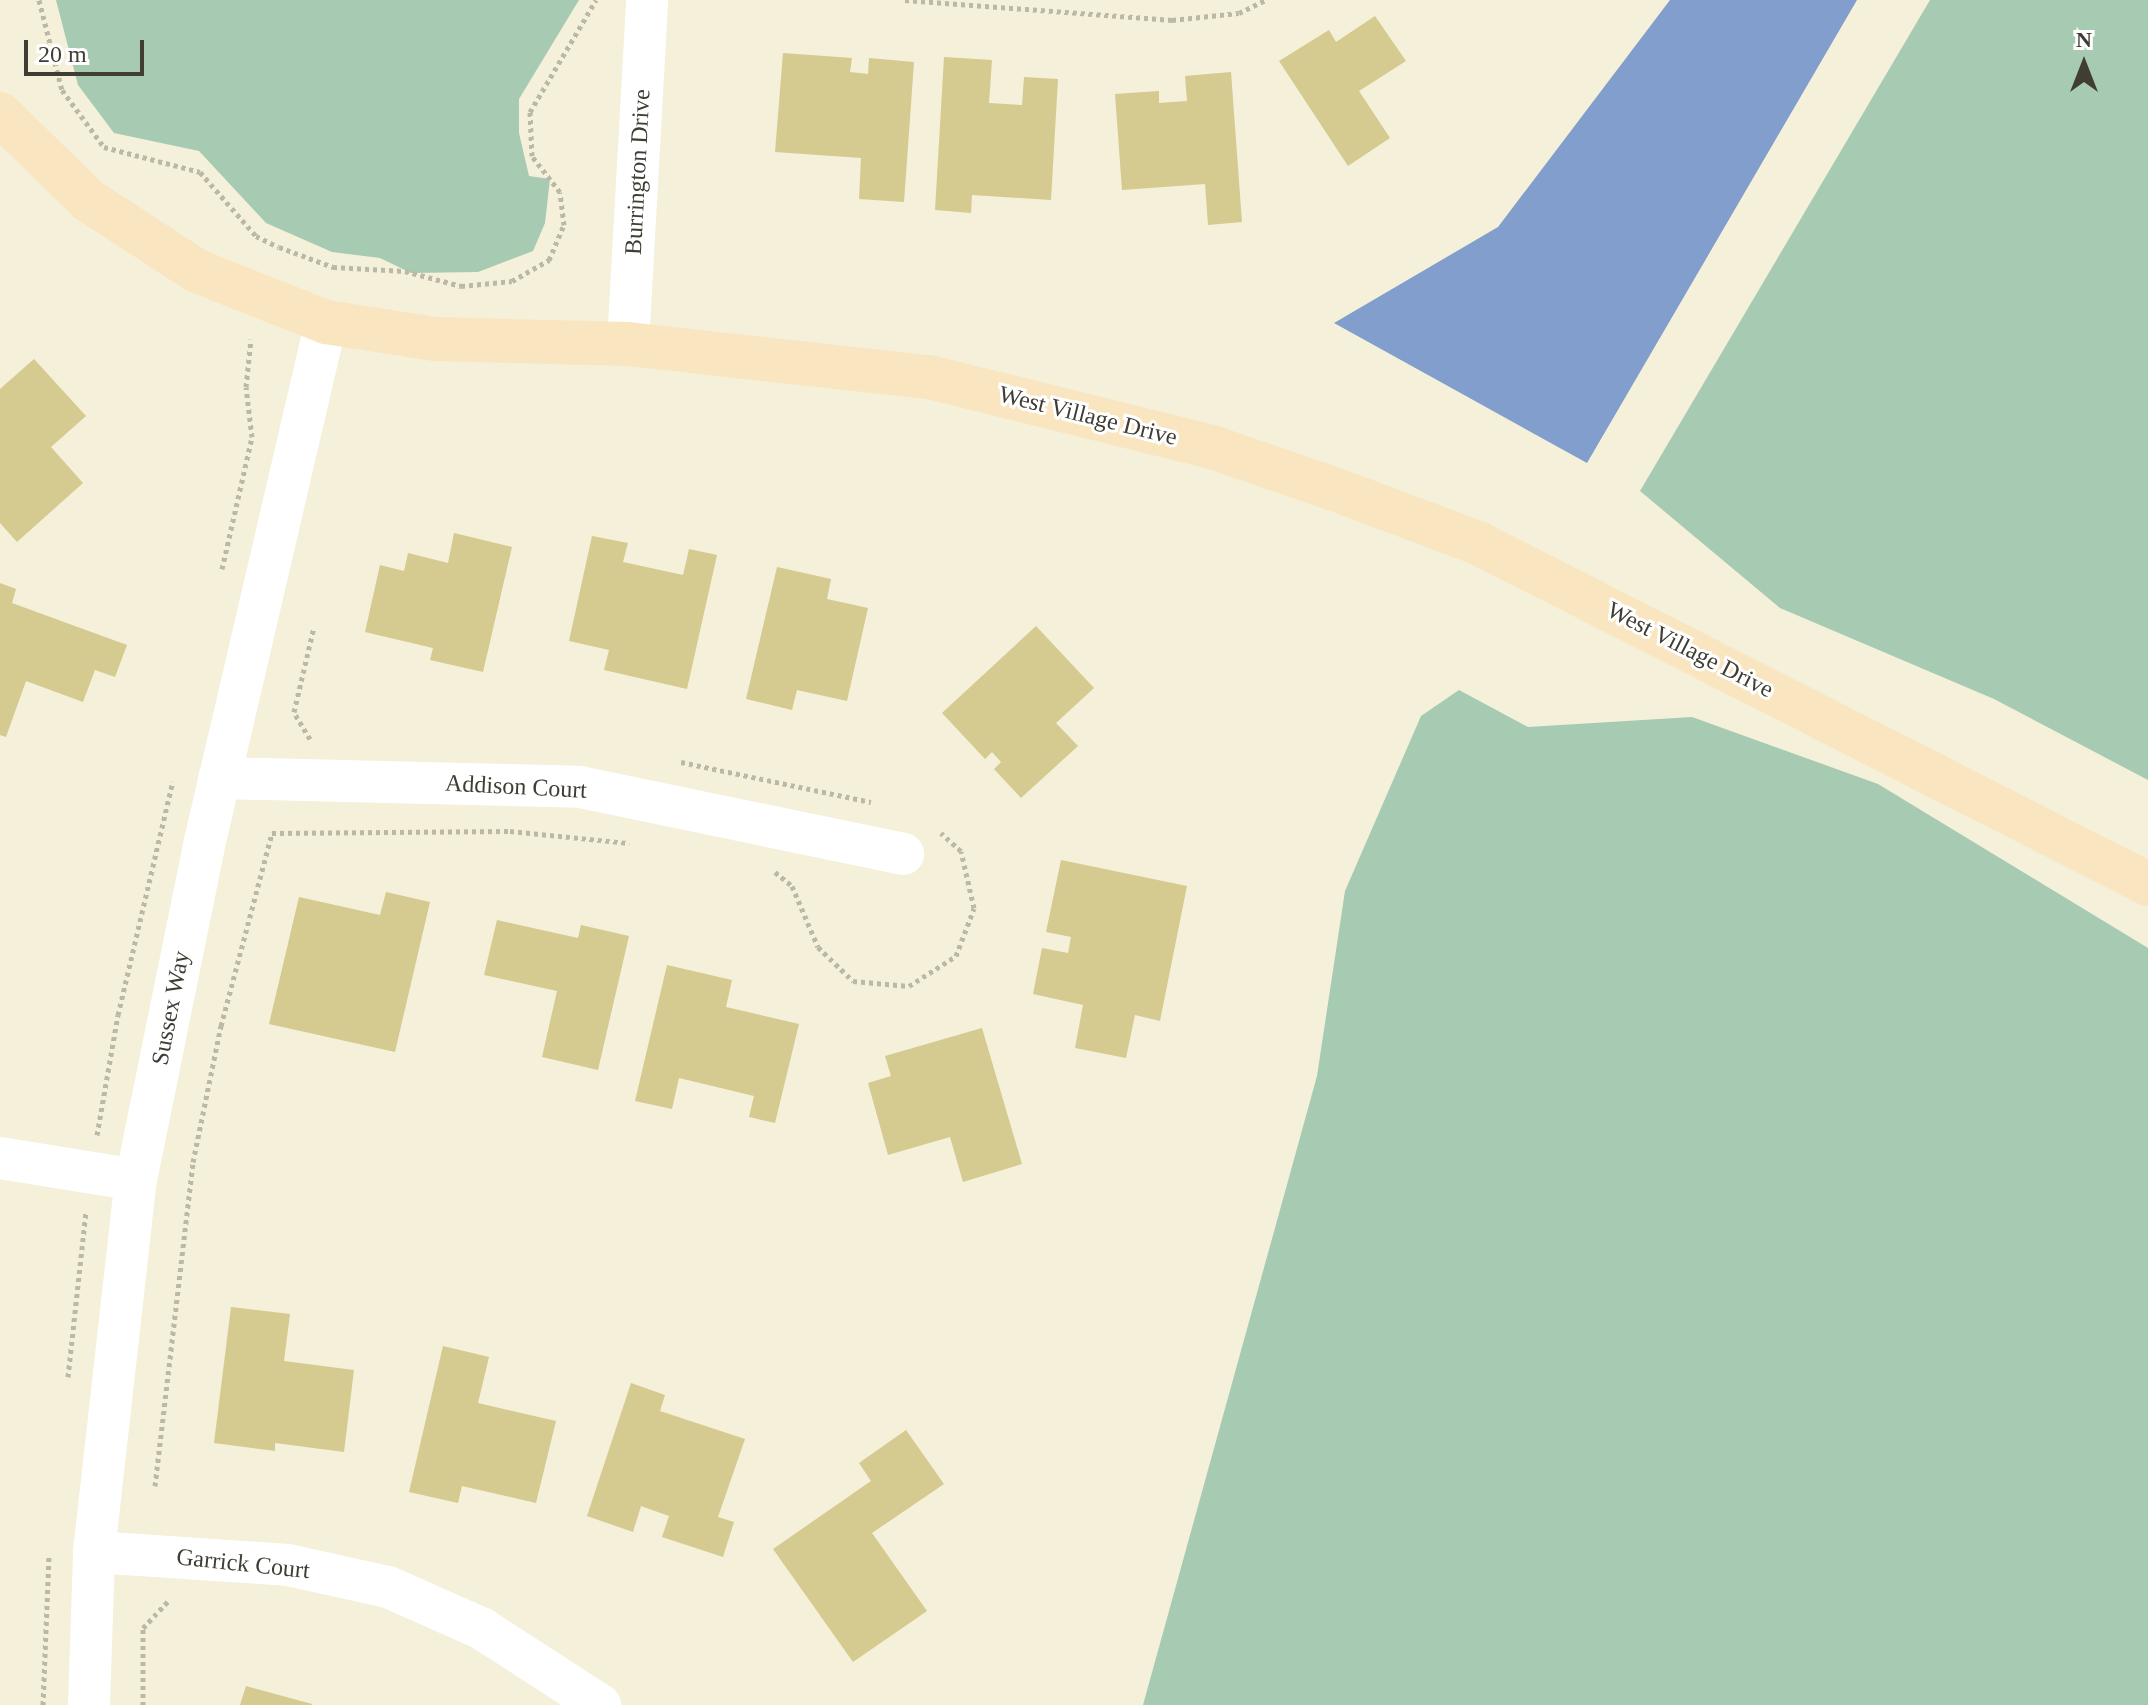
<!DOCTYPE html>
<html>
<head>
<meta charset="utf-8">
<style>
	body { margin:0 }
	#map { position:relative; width:2148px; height:1705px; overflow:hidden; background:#f4f0d9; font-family:Georgia,serif }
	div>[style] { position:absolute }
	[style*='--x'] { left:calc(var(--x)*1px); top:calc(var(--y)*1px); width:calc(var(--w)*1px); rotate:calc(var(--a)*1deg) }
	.green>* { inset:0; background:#a6cbb2 }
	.water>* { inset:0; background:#819ecd }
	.building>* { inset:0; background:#d5ca8f }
	.path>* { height:5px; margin-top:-2.5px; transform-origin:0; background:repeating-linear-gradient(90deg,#bbb8a5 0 4px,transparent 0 8px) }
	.street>* { height:42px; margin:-21px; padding:0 21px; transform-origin:21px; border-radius:21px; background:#fff }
	.secondary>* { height:44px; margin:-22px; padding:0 22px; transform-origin:22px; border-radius:22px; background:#f9e6c0 }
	span { translate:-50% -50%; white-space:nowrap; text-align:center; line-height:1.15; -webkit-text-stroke:6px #fff; paint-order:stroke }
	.street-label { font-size:24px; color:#3f3d34 }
	.north { position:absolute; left:2044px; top:24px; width:80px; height:80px; -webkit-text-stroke:6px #fff; paint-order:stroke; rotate:0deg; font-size:22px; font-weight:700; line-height:32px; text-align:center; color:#3f3d34 }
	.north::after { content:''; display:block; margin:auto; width:28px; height:36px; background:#3f3d34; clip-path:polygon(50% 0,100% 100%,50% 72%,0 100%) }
	.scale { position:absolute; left:24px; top:40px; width:120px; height:36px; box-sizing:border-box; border:4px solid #3f3d34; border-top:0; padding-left:10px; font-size:24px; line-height:28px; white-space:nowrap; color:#3f3d34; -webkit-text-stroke:6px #fff; paint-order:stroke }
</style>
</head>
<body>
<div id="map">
	<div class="green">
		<i style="clip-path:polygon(56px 0,579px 0,519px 99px,519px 133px,529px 176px,550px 179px,545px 223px,533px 251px,478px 272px,411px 273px,380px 258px,332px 252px,266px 223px,199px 151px,114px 133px,78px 85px)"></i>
		<i style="clip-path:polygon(1930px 0,2148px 0,2148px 780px,1994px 699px,1780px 608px,1640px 491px)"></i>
		<i style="clip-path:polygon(1459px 690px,1528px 727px,1692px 717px,1878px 784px,2148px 948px,2148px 1705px,1143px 1705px,1317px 1076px,1345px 891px,1421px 716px)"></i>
	</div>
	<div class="water">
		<i style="clip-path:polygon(1670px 0,1857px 0,1587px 463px,1334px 323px,1498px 227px)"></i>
	</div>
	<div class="building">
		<i style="clip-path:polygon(1375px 16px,1406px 61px,1359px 91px,1390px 138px,1348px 166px,1279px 61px,1329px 30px,1336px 42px)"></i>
		<i style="clip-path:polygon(783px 53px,852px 58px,850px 72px,868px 74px,869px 58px,914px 62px,904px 202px,859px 199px,861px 158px,775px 152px)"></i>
		<i style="clip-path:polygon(944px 57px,992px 60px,989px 103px,1022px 105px,1024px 77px,1058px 79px,1051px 200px,972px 195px,971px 213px,935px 210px)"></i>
		<i style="clip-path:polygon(1231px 72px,1242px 222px,1208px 225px,1205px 184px,1122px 190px,1115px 94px,1159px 91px,1159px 103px,1187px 101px,1185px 76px)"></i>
		<i style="clip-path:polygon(34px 359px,86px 416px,51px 447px,83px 483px,17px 542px,0 523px,0 389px)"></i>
		<i style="clip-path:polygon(454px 533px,512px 547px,483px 672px,430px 660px,433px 648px,365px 632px,380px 565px,404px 571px,408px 553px,448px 563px)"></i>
		<i style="clip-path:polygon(592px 536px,628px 543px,623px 562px,683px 575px,689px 549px,717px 555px,687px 689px,604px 670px,609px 650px,569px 641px)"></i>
		<i style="clip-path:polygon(777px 567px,831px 579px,827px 599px,868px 608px,847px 701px,797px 690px,792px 710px,746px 699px)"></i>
		<i style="clip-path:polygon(0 583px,16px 589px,12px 603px,127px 645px,115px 677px,95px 670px,83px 702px,26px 681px,6px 737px,0 735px)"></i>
		<i style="clip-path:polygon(1036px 626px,1094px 688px,1056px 723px,1078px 746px,1021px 798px,994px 769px,1001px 762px,992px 752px,985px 759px,942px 713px)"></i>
		<i style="clip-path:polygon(1061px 860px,1187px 886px,1160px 1021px,1135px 1015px,1126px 1058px,1075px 1048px,1083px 1005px,1033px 994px,1042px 948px,1068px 953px,1071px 937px,1046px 932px)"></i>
		<i style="clip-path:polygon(386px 892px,430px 902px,395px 1052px,269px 1024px,299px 897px,380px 915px)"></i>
		<i style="clip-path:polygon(497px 920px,578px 938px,581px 925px,629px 936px,598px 1070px,542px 1057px,557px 991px,484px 975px)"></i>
		<i style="clip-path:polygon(667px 965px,732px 980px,726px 1007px,799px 1024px,775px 1123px,749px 1117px,754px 1096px,679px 1078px,672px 1109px,635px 1101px)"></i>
		<i style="clip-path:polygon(982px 1028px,1022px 1164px,963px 1182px,950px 1137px,888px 1155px,868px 1083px,891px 1076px,885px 1056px)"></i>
		<i style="clip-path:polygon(231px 1307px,290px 1314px,284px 1361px,354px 1370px,344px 1452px,275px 1443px,275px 1451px,214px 1443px)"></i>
		<i style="clip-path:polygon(443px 1346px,489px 1357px,478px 1403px,556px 1421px,536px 1503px,462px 1486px,458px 1503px,409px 1492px)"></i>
		<i style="clip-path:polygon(631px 1383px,665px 1395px,660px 1411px,745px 1439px,718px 1517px,734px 1522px,723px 1557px,662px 1537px,669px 1516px,641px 1506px,633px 1532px,587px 1516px)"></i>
		<i style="clip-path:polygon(906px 1430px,944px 1484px,872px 1533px,927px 1611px,853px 1662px,773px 1549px,871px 1481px,859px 1463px)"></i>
		<i style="clip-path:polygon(246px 1686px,312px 1704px,312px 1705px,240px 1705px)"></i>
	</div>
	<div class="path">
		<i style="--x:39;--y:0;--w:93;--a:75.7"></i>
		<i style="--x:62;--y:90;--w:71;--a:53.6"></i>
		<i style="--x:104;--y:147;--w:99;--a:14.6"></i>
		<i style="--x:200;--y:172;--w:85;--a:48.8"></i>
		<i style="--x:256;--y:236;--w:25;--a:26"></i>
		<i style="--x:279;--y:247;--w:58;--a:20.3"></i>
		<i style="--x:333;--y:267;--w:72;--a:3.2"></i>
		<i style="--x:405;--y:271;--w:58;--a:15"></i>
		<i style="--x:461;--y:286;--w:51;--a:-5.6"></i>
		<i style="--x:512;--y:281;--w:43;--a:-29.6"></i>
		<i style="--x:549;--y:260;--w:38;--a:-67"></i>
		<i style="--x:564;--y:225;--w:33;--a:-97"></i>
		<i style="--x:560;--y:192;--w:46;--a:-127.9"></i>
		<i style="--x:532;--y:156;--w:44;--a:-92.6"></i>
		<i style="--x:530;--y:112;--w:130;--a:-59.5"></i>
		<i style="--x:905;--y:0;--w:268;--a:4.3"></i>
		<i style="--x:1172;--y:20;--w:67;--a:-6"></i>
		<i style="--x:1239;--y:13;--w:30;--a:-26"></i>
		<i style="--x:222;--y:569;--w:135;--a:-77.2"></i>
		<i style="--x:252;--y:437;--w:50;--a:-96.8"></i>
		<i style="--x:246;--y:387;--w:48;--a:-84.1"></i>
		<i style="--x:310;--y:739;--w:31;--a:-121"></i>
		<i style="--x:294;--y:712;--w:87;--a:-76.8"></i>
		<i style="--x:681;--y:762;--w:194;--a:11.9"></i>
		<i style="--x:775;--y:872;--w:22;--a:39"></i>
		<i style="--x:792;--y:886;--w:66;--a:66.9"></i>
		<i style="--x:818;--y:947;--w:49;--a:44.2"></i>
		<i style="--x:853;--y:981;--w:56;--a:5.1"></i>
		<i style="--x:909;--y:986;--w:56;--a:-32.6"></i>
		<i style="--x:956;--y:956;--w:51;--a:-69.4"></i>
		<i style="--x:974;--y:908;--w:58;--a:-102.8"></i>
		<i style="--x:961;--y:851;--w:27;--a:-138"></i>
		<i style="--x:97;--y:1135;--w:122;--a:-80.1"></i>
		<i style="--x:118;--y:1015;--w:240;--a:-76.8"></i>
		<i style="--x:68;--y:1377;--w:166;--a:-83.8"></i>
		<i style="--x:155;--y:1486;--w:326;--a:-83.3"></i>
		<i style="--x:193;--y:1162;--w:139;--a:-78.4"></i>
		<i style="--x:221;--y:1026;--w:200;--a:-75.2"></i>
		<i style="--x:272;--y:833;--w:238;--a:-0.5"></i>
		<i style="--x:510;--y:831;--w:120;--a:5.8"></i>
		<i style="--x:43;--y:1705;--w:151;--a:-87.7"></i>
		<i style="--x:143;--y:1705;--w:77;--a:-90"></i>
		<i style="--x:143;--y:1628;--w:38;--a:-47"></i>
	</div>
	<div class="street">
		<i style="--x:628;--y:344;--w:345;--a:-86.8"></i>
		<i style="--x:219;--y:778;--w:361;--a:1.4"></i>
		<i style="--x:580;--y:787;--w:330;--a:11.7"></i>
		<i style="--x:0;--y:1158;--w:138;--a:9.2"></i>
		<i style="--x:94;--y:1552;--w:194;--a:3.8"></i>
		<i style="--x:288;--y:1565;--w:102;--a:12.4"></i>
		<i style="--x:388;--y:1587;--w:102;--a:23.8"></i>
		<i style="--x:481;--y:1628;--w:142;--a:32.9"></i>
		<i style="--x:89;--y:1705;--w:153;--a:-88.1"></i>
		<i style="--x:94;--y:1552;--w:374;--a:-83.6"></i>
		<i style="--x:136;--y:1180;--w:346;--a:-78.5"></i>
		<i style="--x:205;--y:841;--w:533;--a:-76.88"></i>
	</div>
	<div class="secondary">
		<i style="--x:0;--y:114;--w:123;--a:44.3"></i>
		<i style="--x:88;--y:200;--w:130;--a:33.1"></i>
		<i style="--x:197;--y:271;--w:139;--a:21.6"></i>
		<i style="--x:326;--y:322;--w:110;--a:8.9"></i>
		<i style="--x:435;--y:339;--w:193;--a:1.5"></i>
		<i style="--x:628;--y:344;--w:303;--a:6.3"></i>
		<i style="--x:929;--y:377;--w:292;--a:13.9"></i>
		<i style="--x:1212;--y:447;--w:132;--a:19"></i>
		<i style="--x:1337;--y:490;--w:151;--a:20.6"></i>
		<i style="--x:1478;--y:543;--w:752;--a:26.97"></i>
	</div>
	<div class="street-label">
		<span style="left:638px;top:172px;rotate:-87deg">Burrington Drive</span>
		<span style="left:1088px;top:416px;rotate:14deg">West Village Drive</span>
		<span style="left:1690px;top:650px;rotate:27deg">West Village Drive</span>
		<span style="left:516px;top:787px;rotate:3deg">Addison Court</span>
		<span style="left:171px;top:1008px;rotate:-79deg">Sussex Way</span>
		<span style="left:243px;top:1564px;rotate:6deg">Garrick Court</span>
	</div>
	<div class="north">N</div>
	<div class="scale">20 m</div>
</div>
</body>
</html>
